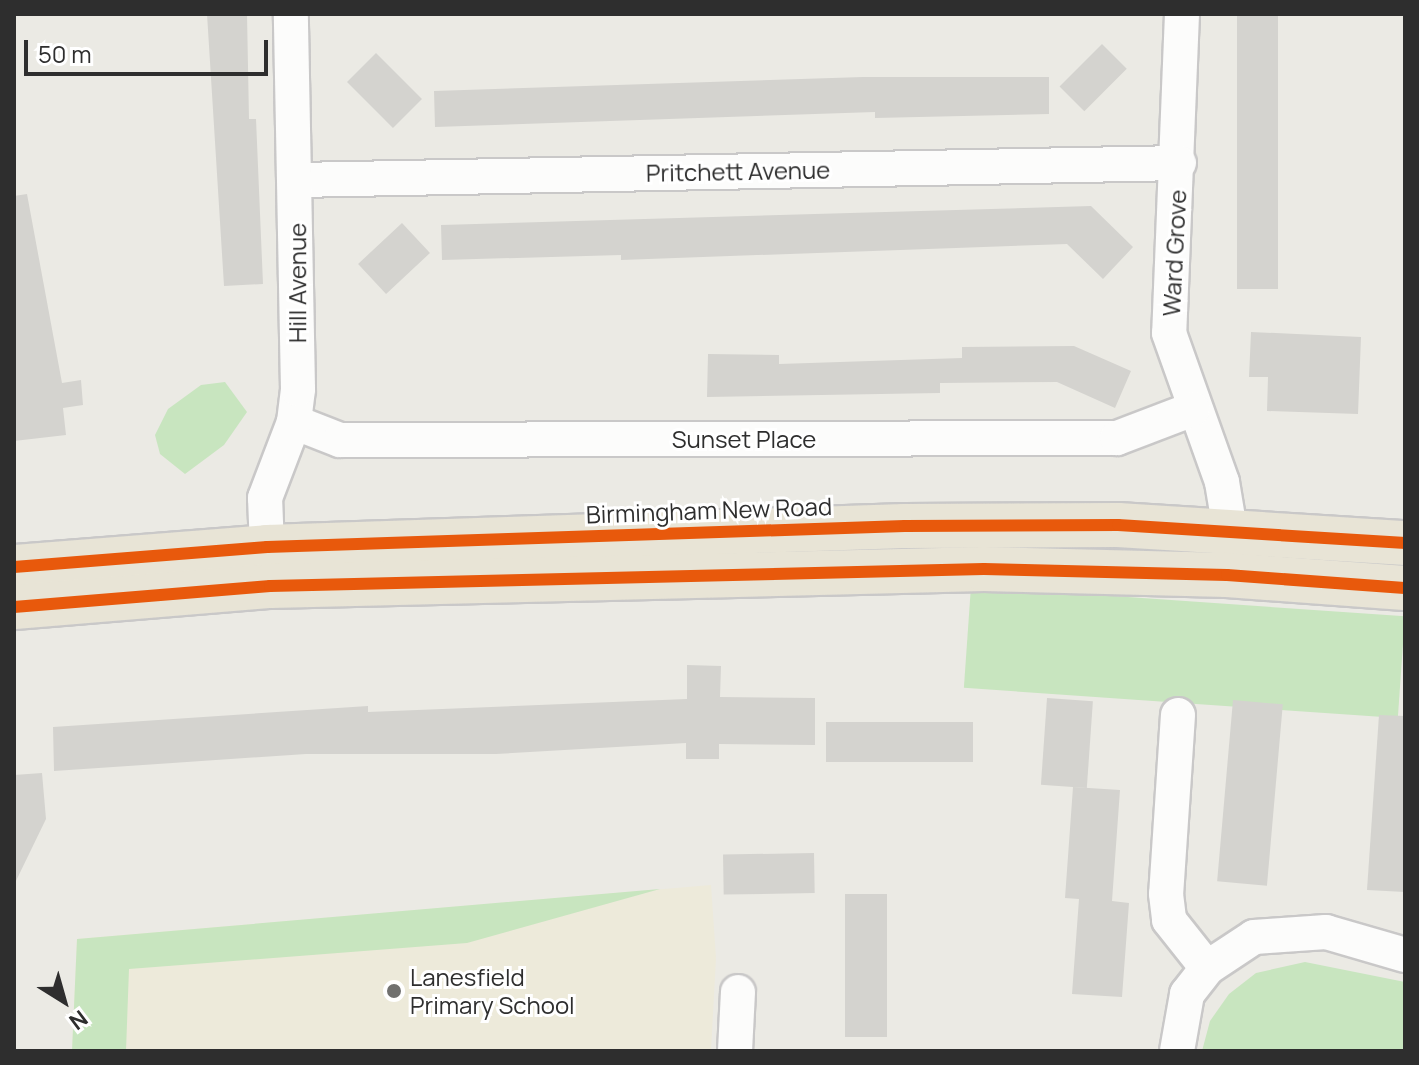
<!DOCTYPE html>
<html>
<head>
<meta charset="utf-8">
<style>
	body { margin:0 }
	#map { position:relative; width:1419px; height:1065px; overflow:hidden; background:#ebeae4; font-family:Manrope,sans-serif }
	div>[style] { position:absolute }
	[style*='--x'] { left:calc(var(--x)*1px); top:calc(var(--y)*1px); width:calc(var(--w)*1px); rotate:calc(var(--a)*1deg) }
	.education>* { inset:0; background:#edeada }
	.green>* { inset:0; background:#c8e5bf; transform-origin:0 0 }
	.building>* { inset:0; background:#d4d3cf; transform-origin:0 0 }
	.roads { filter:drop-shadow(2px 0 #c9c8c8) drop-shadow(-2px 0 #c9c8c8) drop-shadow(0 2px #c9c8c8) drop-shadow(0 -2px #c9c8c8) }
	.minor>* { height:34px; margin:-17px; padding:0 17px; transform-origin:17px; border-radius:17px; background:#fcfcfb }
	.trunk>* { height:44px; margin:-22px; padding:0 22px; transform-origin:22px; border-radius:22px; background:#e8e4d6 }
	.cycleway>* { height:12px; margin:-6px; padding:0 6px; transform-origin:6px; border-radius:6px; background:#e8590c }
	.dots>* { width:22px; height:22px; translate:-50% -50%; box-sizing:border-box; border:4px solid #fff; border-radius:50% }
	span { translate:-50% -50%; white-space:nowrap; text-align:center; line-height:1.15; -webkit-text-stroke:6px #fff; paint-order:stroke }
	.street-label { font-size:24px; color:#2e2e2e }
	.poi-label { font-size:24px; color:#2e2e2e }
	.left { translate:0 -50%; text-align:left }
	.frame { position:absolute; inset:0; border:16px solid #2e2e2e; pointer-events:none }
	.north { position:absolute; left:24px; top:961px; width:80px; height:80px; -webkit-text-stroke:6px #fff; paint-order:stroke; rotate:143deg; font-size:22px; font-weight:700; line-height:32px; text-align:center; color:#2e2e2e }
	.north::after { content:''; display:block; margin:auto; width:28px; height:36px; background:#2e2e2e; clip-path:polygon(50% 0,100% 100%,50% 72%,0 100%) }
	.scale { position:absolute; left:24px; top:40px; width:244px; height:36px; box-sizing:border-box; border:4px solid #2e2e2e; border-top:0; padding-left:10px; font-size:24px; line-height:28px; white-space:nowrap; color:#2e2e2e; -webkit-text-stroke:6px #fff; paint-order:stroke }
</style>
</head>
<body>
<div id="map">
	<div class="education">
		<i style="clip-path:polygon(711px 885px,716px 958px,711px 1051px,72px 1051px,77px 939px)"></i>
	</div>
	<div class="green">
		<i style="clip-path:polygon(225px 382px,247px 412px,224px 445px,185px 474px,160px 454px,155px 435px,168px 409px,201px 385px)"></i>
		<i style="left:971px;top:586px;width:435px;height:102px;rotate:4deg"></i>
		<i style="clip-path:polygon(660px 889px,467px 943px,129px 969px,126px 1051px,72px 1051px,77px 939px)"></i>
		<i style="clip-path:polygon(1305px 962px,1405px 982px,1405px 1051px,1202px 1051px,1210px 1021px,1229px 994px,1256px 973px)"></i>
	</div>
	<div class="building">
		<i style="clip-path:polygon(207px 14px,247px 14px,249px 119px,256px 119px,263px 284px,224px 286px)"></i>
		<i style="left:1237px;top:14px;width:41px;height:275px"></i>
		<i style="left:1102px;top:44px;width:35px;height:60px;rotate:45deg"></i>
		<i style="left:376px;top:53px;width:65px;height:41px;rotate:45deg"></i>
		<i style="clip-path:polygon(863px 77px,1049px 77px,1049px 114px,875px 118px,875px 112px,435px 127px,434px 91px)"></i>
		<i style="clip-path:polygon(27px 194px,62px 383px,81px 380px,83px 405px,63px 408px,66px 435px,14px 441px,14px 196px)"></i>
		<i style="clip-path:polygon(1091px 206px,1133px 247px,1103px 279px,1067px 244px,621px 260px,621px 255px,442px 260px,441px 225px)"></i>
		<i style="left:402px;top:223px;width:41px;height:60px;rotate:47deg"></i>
		<i style="clip-path:polygon(1251px 332px,1361px 337px,1358px 414px,1267px 411px,1268px 377px,1249px 377px)"></i>
		<i style="clip-path:polygon(1074px 346px,1131px 371px,1115px 408px,1057px 382px,940px 383px,940px 393px,707px 397px,708px 354px,779px 355px,779px 364px,962px 358px,962px 347px)"></i>
		<i style="clip-path:polygon(687px 665px,721px 666px,720px 697px,815px 698px,815px 745px,719px 744px,719px 759px,686px 759px,686px 743px,496px 754px,306px 754px,54px 771px,53px 727px,368px 706px,368px 712px,687px 699px)"></i>
		<i style="left:1047px;top:698px;width:46px;height:87px;rotate:4deg"></i>
		<i style="left:1233px;top:700px;width:50px;height:182px;rotate:5deg"></i>
		<i style="clip-path:polygon(1379px 715px,1405px 716px,1405px 892px,1367px 890px)"></i>
		<i style="left:973px;top:722px;width:40px;height:147px;rotate:90deg"></i>
		<i style="clip-path:polygon(42px 773px,46px 819px,14px 885px,14px 775px)"></i>
		<i style="clip-path:polygon(1073px 787px,1120px 790px,1112px 901px,1129px 903px,1122px 997px,1072px 994px,1079px 899px,1065px 898px)"></i>
		<i style="left:814px;top:853px;width:40px;height:91px;rotate:89deg"></i>
		<i style="left:845px;top:894px;width:42px;height:143px"></i>
	</div>
	<div class="roads">
		<div class="minor">
			<i style="--x:1182;--y:14;--w:319;--a:92.3"></i>
			<i style="--x:1169;--y:333;--w:158;--a:70.4"></i>
			<i style="--x:1222;--y:482;--w:49;--a:80.5"></i>
			<i style="--x:296;--y:180;--w:883;--a:-1.1"></i>
			<i style="--x:294;--y:422;--w:49;--a:21.4"></i>
			<i style="--x:340;--y:440;--w:777;--a:-0.15"></i>
			<i style="--x:1117;--y:438;--w:81;--a:-20.9"></i>
			<i style="--x:267;--y:547;--w:49;--a:-92.3"></i>
			<i style="--x:265;--y:498;--w:81;--a:-69.1"></i>
			<i style="--x:294;--y:422;--w:33;--a:-83"></i>
			<i style="--x:298;--y:389;--w:375;--a:-91.1"></i>
			<i style="--x:1178;--y:715;--w:179;--a:93.8"></i>
			<i style="--x:1166;--y:894;--w:26;--a:83"></i>
			<i style="--x:1169;--y:920;--w:61;--a:51.6"></i>
			<i style="--x:735;--y:1051;--w:59;--a:-87.1"></i>
			<i style="--x:1177;--y:1051;--w:58;--a:-80"></i>
			<i style="--x:1187;--y:994;--w:33;--a:-52"></i>
			<i style="--x:1207;--y:968;--w:56;--a:-33.4"></i>
			<i style="--x:1254;--y:937;--w:72;--a:-4"></i>
			<i style="--x:1326;--y:932;--w:82;--a:16.2"></i>
		</div>
		<div class="trunk">
			<i style="--x:14;--y:567;--w:254;--a:-4.5"></i>
			<i style="--x:267;--y:547;--w:638;--a:-1.89"></i>
			<i style="--x:905;--y:526;--w:213;--a:-0.3"></i>
			<i style="--x:1118;--y:525;--w:288;--a:3.6"></i>
			<i style="--x:14;--y:607;--w:257;--a:-4.7"></i>
			<i style="--x:270;--y:586;--w:714;--a:-1.36"></i>
			<i style="--x:984;--y:569;--w:243;--a:1.4"></i>
			<i style="--x:1227;--y:575;--w:178;--a:4.2"></i>
		</div>
	</div>
	<div class="cycleway">
		<i style="--x:14;--y:567;--w:254;--a:-4.5"></i>
		<i style="--x:267;--y:547;--w:638;--a:-1.89"></i>
		<i style="--x:905;--y:526;--w:213;--a:-0.3"></i>
		<i style="--x:1118;--y:525;--w:288;--a:3.6"></i>
		<i style="--x:14;--y:607;--w:257;--a:-4.7"></i>
		<i style="--x:270;--y:586;--w:714;--a:-1.36"></i>
		<i style="--x:984;--y:569;--w:243;--a:1.4"></i>
		<i style="--x:1227;--y:575;--w:178;--a:4.2"></i>
	</div>
	<div class="dots">
		<i style="left:394px;top:991px;background:#70706e"></i>
	</div>
	<div class="street-label">
		<span style="left:738px;top:171px;rotate:-1deg">Pritchett Avenue</span>
		<span style="left:1174px;top:253px;rotate:-87deg">Ward Grove</span>
		<span style="left:297px;top:283px;rotate:-90deg">Hill Avenue</span>
		<span style="left:744px;top:439px">Sunset Place</span>
		<span style="left:709px;top:510px;rotate:-2deg">Birmingham New Road</span>
	</div>
	<div class="poi-label">
		<span class="left" style="left:410px;top:991px">Lanesfield<br>Primary School</span>
	</div>
	<div class="frame"></div>
	<div class="north">N</div>
	<div class="scale">50 m</div>
</div>
</body>
</html>
